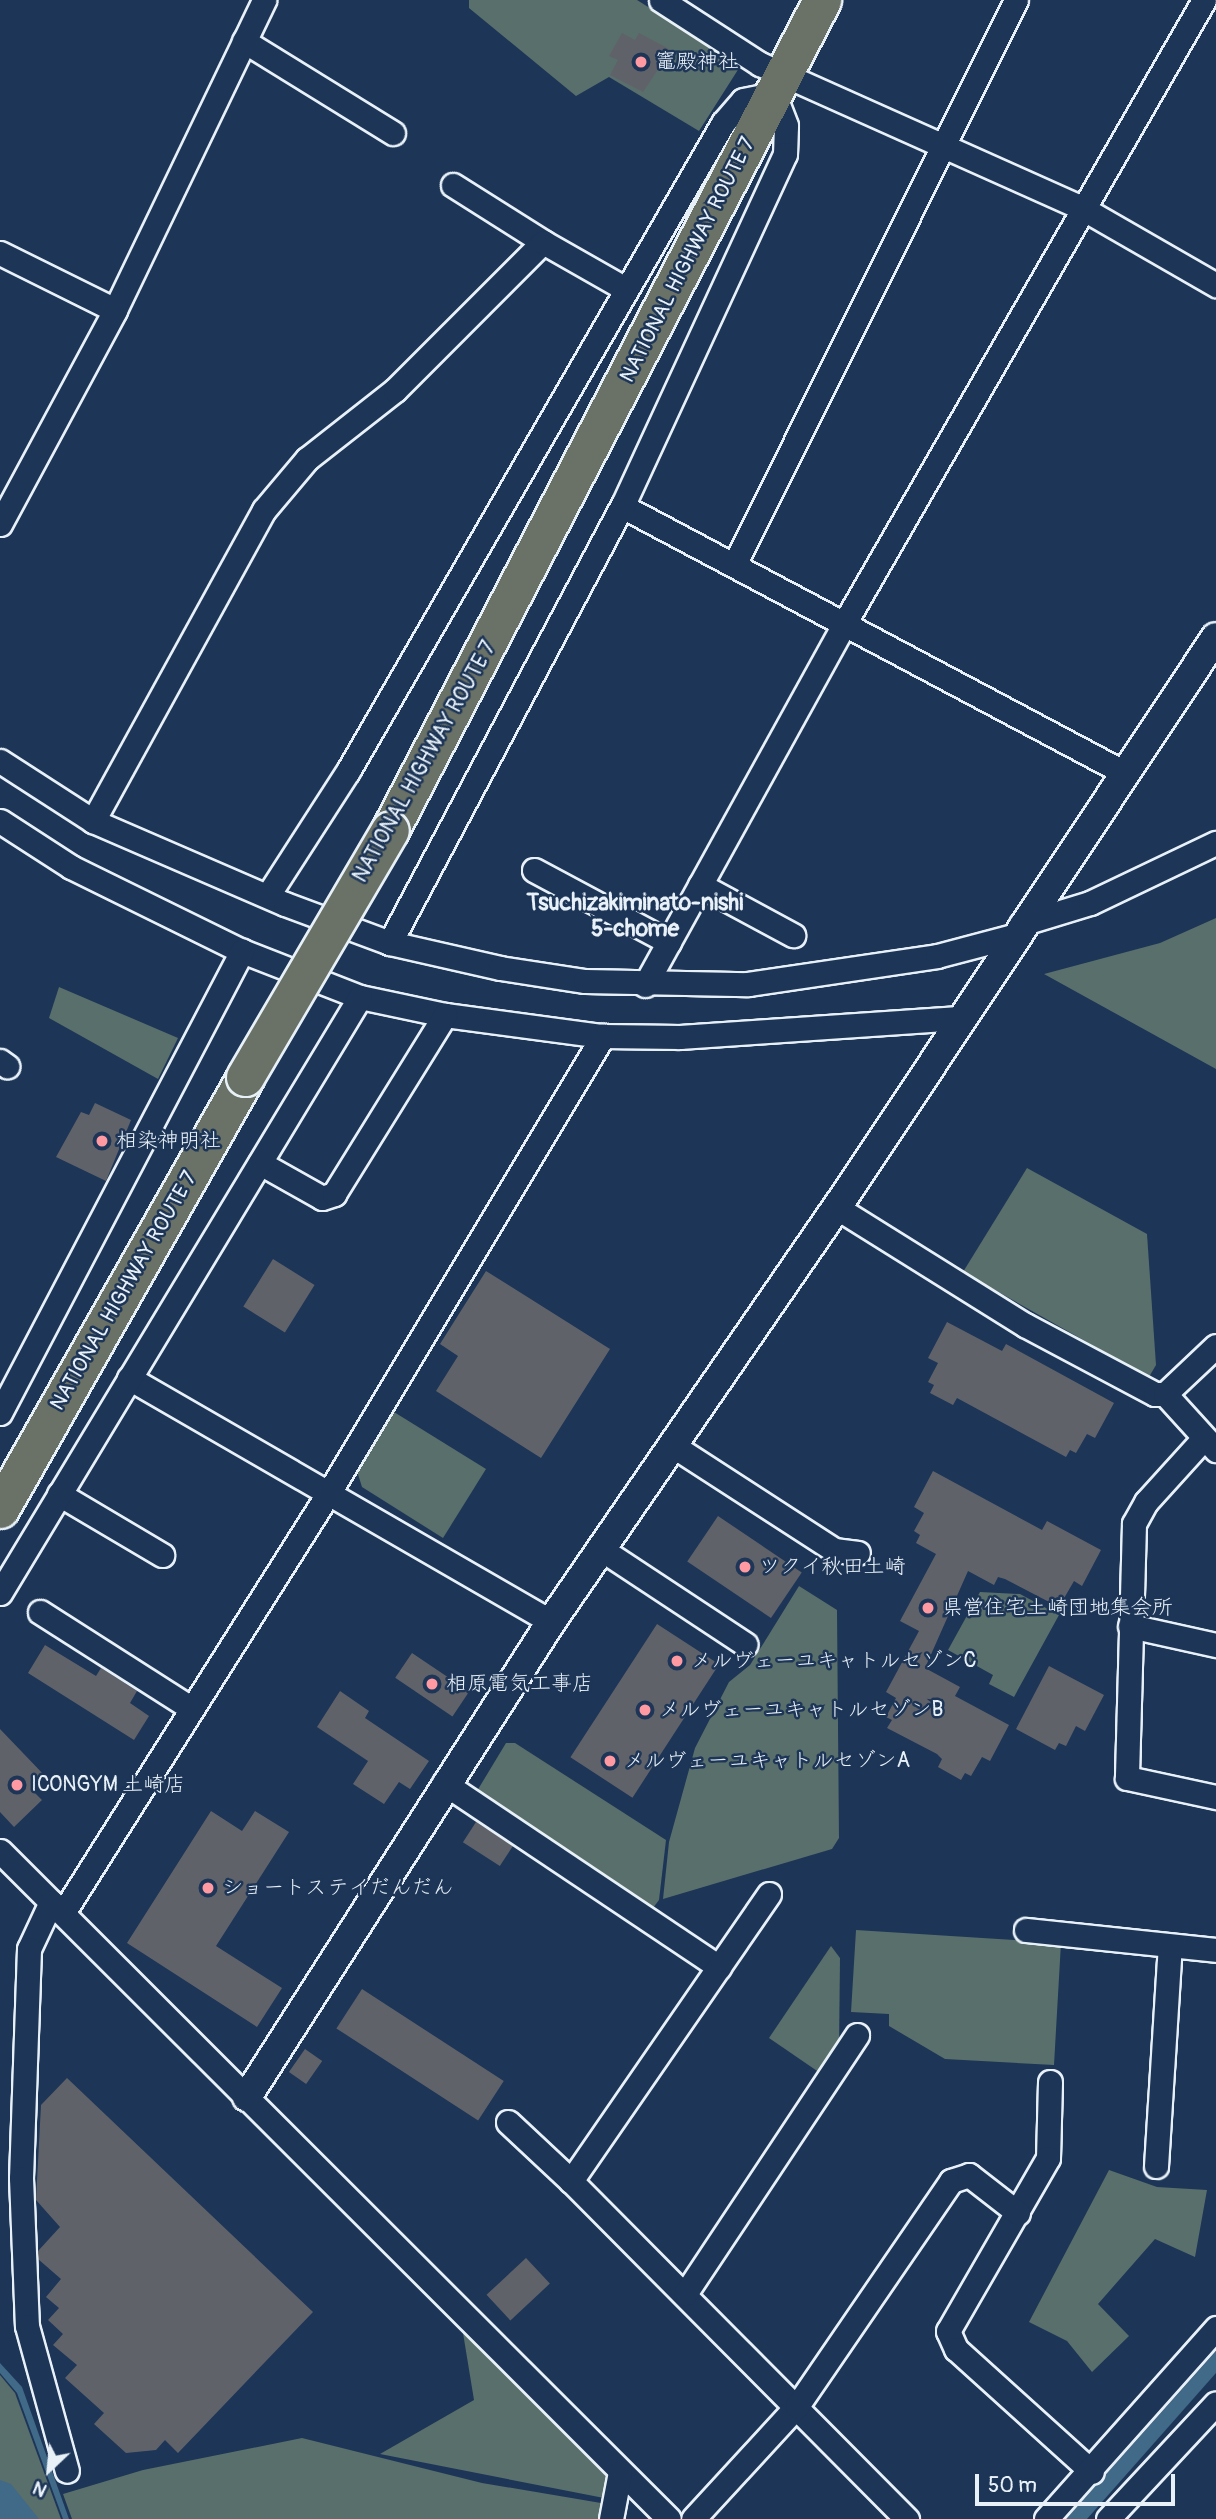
<!DOCTYPE html>
<html>
<head>
<meta charset="utf-8">
<style>
	body { margin:0 }
	#map { position:relative; width:1216px; height:2519px; overflow:hidden; background:#1d3557; font-family:Pangolin,"Klee One",sans-serif }
	div>[style] { position:absolute }
	[style*='--x'] { left:calc(var(--x)*1px); top:calc(var(--y)*1px); width:calc(var(--w)*1px); rotate:calc(var(--a)*1deg) }
	.green>* { inset:0; background:#596f6b }
	.water>* { inset:0; background:#416988 }
	.building>* { inset:0; background:#60626a; transform-origin:0 0 }
	.roads { filter:drop-shadow(2px 0 #e8f1f8) drop-shadow(-2px 0 #e8f1f8) drop-shadow(0 2px #e8f1f8) drop-shadow(0 -2px #e8f1f8) }
	.minor>* { height:23px; margin:-11.5px; padding:0 11.5px; transform-origin:11.5px; border-radius:11.5px; background:#1d3557 }
	.tertiary>* { height:28px; margin:-14px; padding:0 14px; transform-origin:14px; border-radius:14px; background:#1d3557 }
	.trunk>* { height:37px; margin:-18.5px; padding:0 18.5px; transform-origin:18.5px; border-radius:18.5px; background:#6a7166 }
	.bridges { filter:drop-shadow(2px 0 #e8f1f8) drop-shadow(-2px 0 #e8f1f8) drop-shadow(0 2px #e8f1f8) drop-shadow(0 -2px #e8f1f8) }
	.trunk-bridge>* { height:37px; margin:-18.5px; padding:0 18.5px; transform-origin:18.5px; border-radius:18.5px; background:#6a7166 }
	.dots>* { width:19px; height:19px; translate:-50% -50%; box-sizing:border-box; border:4px solid #1d3557; border-radius:50% }
	span { translate:-50% -50%; white-space:nowrap; text-align:center; line-height:1.15; -webkit-text-stroke:5px #1d3557; paint-order:stroke }
	.poi-label { font-size:21px; color:#e8f1f8 }
	.left { translate:0 -50%; text-align:left }
	.street-label { font-size:21px; color:#e8f1f8 }
	.neighbourhood-label { font-size:23px; color:#e8f1f8; font-weight:700 }
	.north { position:absolute; left:14px; top:2435px; width:70px; height:70px; -webkit-text-stroke:5px #1d3557; paint-order:stroke; rotate:206deg; font-size:19px; font-weight:700; line-height:28px; text-align:center; color:#e8f1f8 }
	.north::after { content:''; display:block; margin:auto; width:24px; height:32px; background:#e8f1f8; clip-path:polygon(50% 0,100% 100%,50% 72%,0 100%) }
	.scale { position:absolute; left:975px; top:2474px; width:200px; height:32px; box-sizing:border-box; border:4px solid #e8f1f8; border-top:0; padding-left:9px; font-size:21px; line-height:24px; white-space:nowrap; color:#e8f1f8; -webkit-text-stroke:5px #1d3557; paint-order:stroke }
</style>
</head>
<body>
<div id="map">
	<div class="green">
		<i style="clip-path:polygon(469px 0,637px 0,741px 65px,699px 131px,609px 77px,576px 96px,469px 8px)"></i>
		<i style="clip-path:polygon(1216px 918px,1216px 1069px,1044px 974px,1160px 943px)"></i>
		<i style="clip-path:polygon(59px 987px,178px 1038px,158px 1079px,49px 1018px)"></i>
		<i style="clip-path:polygon(1027px 1168px,1147px 1234px,1156px 1365px,1149px 1377px,963px 1272px)"></i>
		<i style="clip-path:polygon(394px 1412px,486px 1469px,443px 1538px,362px 1487px,357px 1471px)"></i>
		<i style="clip-path:polygon(799px 1586px,837px 1610px,839px 1838px,832px 1849px,663px 1899px,669px 1842px,695px 1748px,729px 1682px,750px 1665px)"></i>
		<i style="clip-path:polygon(980px 1592px,1020px 1594px,1059px 1615px,1014px 1697px,989px 1684px,993px 1675px,948px 1650px)"></i>
		<i style="clip-path:polygon(506px 1743px,515px 1743px,666px 1840px,659px 1900px,653px 1908px,477px 1791px)"></i>
		<i style="clip-path:polygon(856px 1930px,1061px 1943px,1054px 2065px,945px 2059px,889px 2026px,889px 2014px,851px 2012px)"></i>
		<i style="clip-path:polygon(831px 1946px,840px 1958px,839px 2051px,823px 2075px,769px 2038px)"></i>
		<i style="clip-path:polygon(1109px 2170px,1157px 2187px,1207px 2190px,1195px 2257px,1155px 2239px,1098px 2304px,1129px 2336px,1092px 2372px,1067px 2341px,1029px 2322px)"></i>
		<i style="clip-path:polygon(463px 2333px,609px 2479px,604px 2498px,380px 2454px,474px 2400px)"></i>
		<i style="clip-path:polygon(0 2375px,15px 2393px,61px 2519px,0 2519px)"></i>
		<i style="clip-path:polygon(302px 2438px,482px 2483px,601px 2503px,598px 2519px,72px 2519px,63px 2494px,143px 2470px)"></i>
	</div>
	<div class="water">
		<i style="clip-path:polygon(1216px 2351px,1216px 2373px,1087px 2519px,1066px 2519px)"></i>
		<i style="clip-path:polygon(0 2363px,22px 2387px,69px 2519px,63px 2519px,17px 2393px,0 2373px)"></i>
		<i style="clip-path:polygon(0 2480px,11px 2484px,39px 2519px,0 2519px)"></i>
	</div>
	<div class="building">
		<i style="clip-path:polygon(622px 33px,635px 40px,639px 33px,671px 50px,643px 92px,610px 75px,618px 60px,609px 56px)"></i>
		<i style="clip-path:polygon(95px 1103px,131px 1120px,106px 1181px,56px 1157px,81px 1112px,89px 1115px)"></i>
		<i style="left:273px;top:1259px;width:49px;height:56px;rotate:32deg"></i>
		<i style="clip-path:polygon(486px 1271px,610px 1349px,541px 1458px,436px 1391px,458px 1356px,440px 1344px)"></i>
		<i style="clip-path:polygon(947px 1322px,1002px 1351px,1006px 1344px,1114px 1403px,1095px 1438px,1087px 1434px,1076px 1453px,1070px 1450px,1066px 1457px,957px 1398px,953px 1405px,930px 1393px,934px 1385px,928px 1382px,938px 1363px,928px 1358px)"></i>
		<i style="clip-path:polygon(933px 1471px,1042px 1530px,1047px 1521px,1101px 1550px,1082px 1586px,1074px 1581px,1063px 1600px,1057px 1597px,1053px 1604px,1005px 1579px,998px 1577px,994px 1585px,968px 1571px,925px 1668px,960px 1687px,955px 1696px,1009px 1725px,990px 1761px,982px 1757px,971px 1776px,965px 1773px,961px 1780px,938px 1767px,942px 1759px,937px 1754px,887px 1728px,892px 1720px,886px 1717px,896px 1698px,886px 1692px,919px 1631px,900px 1621px,936px 1554px,916px 1543px,920px 1535px,914px 1531px,924px 1513px,914px 1507px)"></i>
		<i style="left:718px;top:1516px;width:101px;height:55px;rotate:34deg"></i>
		<i style="left:657px;top:1624px;width:74px;height:159px;rotate:33deg"></i>
		<i style="clip-path:polygon(45px 1645px,96px 1676px,101px 1668px,137px 1691px,130px 1703px,149px 1716px,134px 1740px,28px 1673px)"></i>
		<i style="left:412px;top:1653px;width:69px;height:30px;rotate:34deg"></i>
		<i style="clip-path:polygon(1049px 1666px,1104px 1695px,1085px 1731px,1076px 1726px,1066px 1746px,1059px 1743px,1055px 1750px,1016px 1729px)"></i>
		<i style="clip-path:polygon(340px 1691px,369px 1711px,365px 1718px,429px 1761px,410px 1789px,399px 1782px,384px 1804px,353px 1784px,368px 1761px,317px 1727px)"></i>
		<i style="clip-path:polygon(0 1729px,46px 1777px,32px 1790px,42px 1800px,14px 1827px,0 1812px)"></i>
		<i style="clip-path:polygon(211px 1811px,242px 1831px,255px 1811px,289px 1832px,216px 1946px,282px 1988px,257px 2027px,127px 1943px)"></i>
		<i style="left:476px;top:1822px;width:44px;height:24px;rotate:33deg"></i>
		<i style="left:362px;top:1989px;width:169px;height:47px;rotate:33deg"></i>
		<i style="left:305px;top:2049px;width:21px;height:28px;rotate:35deg"></i>
		<i style="clip-path:polygon(67px 2078px,313px 2312px,178px 2453px,165px 2440px,156px 2450px,126px 2453px,94px 2424px,104px 2413px,65px 2378px,77px 2365px,53px 2345px,63px 2334px,48px 2320px,59px 2308px,46px 2297px,61px 2279px,38px 2259px,38px 2251px,60px 2227px,36px 2200px,41px 2105px)"></i>
		<i style="left:526px;top:2258px;width:35px;height:54px;rotate:47deg"></i>
	</div>
	<div class="roads">
		<div class="minor">
			<i style="--x:661;--y:0;--w:118;--a:32.9"></i>
			<i style="--x:760;--y:64;--w:353;--a:24.1"></i>
			<i style="--x:1082;--y:208;--w:155;--a:29.9"></i>
			<i style="--x:244;--y:41;--w:175;--a:31.7"></i>
			<i style="--x:453;--y:185;--w:107;--a:32.3"></i>
			<i style="--x:0;--y:253;--w:128;--a:26.4"></i>
			<i style="--x:622;--y:506;--w:567;--a:27.97"></i>
			<i style="--x:0;--y:524;--w:243;--a:-61.7"></i>
			<i style="--x:115;--y:310;--w:344;--a:-64.3"></i>
			<i style="--x:734;--y:565;--w:631;--a:-63.48"></i>
			<i style="--x:0;--y:761;--w:111;--a:32.8"></i>
			<i style="--x:93;--y:821;--w:209;--a:23.4"></i>
			<i style="--x:285;--y:904;--w:112;--a:20.4"></i>
			<i style="--x:390;--y:943;--w:113;--a:12.8"></i>
			<i style="--x:500;--y:968;--w:86;--a:8.7"></i>
			<i style="--x:585;--y:981;--w:163;--a:1.1"></i>
			<i style="--x:748;--y:984;--w:191;--a:-8.4"></i>
			<i style="--x:937;--y:956;--w:79;--a:-14.7"></i>
			<i style="--x:0;--y:821;--w:85;--a:32.9"></i>
			<i style="--x:71;--y:867;--w:191;--a:26.2"></i>
			<i style="--x:242;--y:951;--w:127;--a:21.3"></i>
			<i style="--x:360;--y:997;--w:87;--a:12"></i>
			<i style="--x:445;--y:1015;--w:159;--a:7.6"></i>
			<i style="--x:603;--y:1036;--w:77;--a:0.7"></i>
			<i style="--x:680;--y:1037;--w:283;--a:-3.9"></i>
			<i style="--x:93;--y:821;--w:355;--a:-61.2"></i>
			<i style="--x:264;--y:510;--w:67;--a:-49.9"></i>
			<i style="--x:307;--y:459;--w:112;--a:-38.1"></i>
			<i style="--x:395;--y:390;--w:209;--a:-45"></i>
			<i style="--x:543;--y:242;--w:93;--a:29.6"></i>
			<i style="--x:534;--y:870;--w:153;--a:28.1"></i>
			<i style="--x:700;--y:885;--w:106;--a:28.3"></i>
			<i style="--x:268;--y:895;--w:148;--a:-57.2"></i>
			<i style="--x:348;--y:771;--w:749;--a:-59.94"></i>
			<i style="--x:723;--y:123;--w:30;--a:-49"></i>
			<i style="--x:743;--y:100;--w:32;--a:-11"></i>
			<i style="--x:774;--y:94;--w:34;--a:69"></i>
			<i style="--x:786;--y:126;--w:28;--a:92"></i>
			<i style="--x:785;--y:154;--w:388;--a:114.8"></i>
			<i style="--x:622;--y:506;--w:495;--a:118"></i>
			<i style="--x:1021;--y:924;--w:72;--a:-16.9"></i>
			<i style="--x:1090;--y:903;--w:140;--a:-25.5"></i>
			<i style="--x:645;--y:985;--w:412;--a:-61.1"></i>
			<i style="--x:844;--y:624;--w:720;--a:-60.02"></i>
			<i style="--x:0;--y:1061;--w:9;--a:36"></i>
			<i style="--x:260;--y:1163;--w:71;--a:29.4"></i>
			<i style="--x:322;--y:1198;--w:13;--a:-18"></i>
			<i style="--x:334;--y:1194;--w:211;--a:-58.2"></i>
			<i style="--x:836;--y:1207;--w:223;--a:32"></i>
			<i style="--x:1025;--y:1325;--w:147;--a:28"></i>
			<i style="--x:1155;--y:1394;--w:10;--a:0"></i>
			<i style="--x:1165;--y:1394;--w:70;--a:-43.3"></i>
			<i style="--x:129;--y:1378;--w:487;--a:30"></i>
			<i style="--x:1165;--y:1394;--w:76;--a:47.7"></i>
			<i style="--x:0;--y:1413;--w:522;--a:-62.35"></i>
			<i style="--x:1204;--y:1438;--w:86;--a:132.2"></i>
			<i style="--x:1146;--y:1502;--w:25;--a:119"></i>
			<i style="--x:1134;--y:1524;--w:254;--a:91.6"></i>
			<i style="--x:1127;--y:1778;--w:91;--a:12.1"></i>
			<i style="--x:672;--y:1445;--w:193;--a:32.9"></i>
			<i style="--x:834;--y:1550;--w:24;--a:7"></i>
			<i style="--x:59;--y:1494;--w:120;--a:30.6"></i>
			<i style="--x:601;--y:1549;--w:173;--a:33.4"></i>
			<i style="--x:0;--y:1593;--w:696;--a:-58.87"></i>
			<i style="--x:40;--y:1612;--w:180;--a:32.5"></i>
			<i style="--x:1130;--y:1626;--w:88;--a:12.5"></i>
			<i style="--x:444;--y:1783;--w:331;--a:33.8"></i>
			<i style="--x:0;--y:1851;--w:945;--a:44.96"></i>
			<i style="--x:769;--y:1894;--w:349;--a:124.6"></i>
			<i style="--x:571;--y:2181;--w:477;--a:45.2"></i>
			<i style="--x:51;--y:1902;--w:52;--a:115.1"></i>
			<i style="--x:29;--y:1949;--w:229;--a:92"></i>
			<i style="--x:21;--y:2178;--w:148;--a:87.7"></i>
			<i style="--x:27;--y:2326;--w:150;--a:74.6"></i>
			<i style="--x:63;--y:1913;--w:499;--a:-57.7"></i>
			<i style="--x:330;--y:1491;--w:531;--a:-59.04"></i>
			<i style="--x:1026;--y:1930;--w:191;--a:6"></i>
			<i style="--x:1050;--y:2082;--w:76;--a:91.5"></i>
			<i style="--x:1048;--y:2158;--w:200;--a:120"></i>
			<i style="--x:948;--y:2331;--w:20;--a:66"></i>
			<i style="--x:956;--y:2349;--w:183;--a:42.1"></i>
			<i style="--x:508;--y:2122;--w:86;--a:43.1"></i>
			<i style="--x:1156;--y:2166;--w:220;--a:-86.4"></i>
			<i style="--x:685;--y:2294;--w:311;--a:-56.4"></i>
			<i style="--x:611;--y:2519;--w:48;--a:-79.2"></i>
			<i style="--x:693;--y:2519;--w:154;--a:-47.4"></i>
			<i style="--x:797;--y:2406;--w:273;--a:-55.6"></i>
			<i style="--x:951;--y:2181;--w:19;--a:-18"></i>
			<i style="--x:969;--y:2175;--w:62;--a:37.8"></i>
			<i style="--x:1046;--y:2519;--w:256;--a:-48.3"></i>
			<i style="--x:1108;--y:2519;--w:158;--a:-47"></i>
		</div>
		<div class="tertiary">
			<i style="--x:247;--y:2097;--w:564;--a:-57.38"></i>
			<i style="--x:551;--y:1622;--w:527;--a:-55.44"></i>
			<i style="--x:850;--y:1188;--w:661;--a:-56.41"></i>
		</div>
		<div class="trunk">
			<i style="--x:390;--y:830;--w:936;--a:-62.5"></i>
			<i style="--x:0;--y:1509;--w:497;--a:-60.4"></i>
		</div>
	</div>
	<div class="bridges">
		<div class="trunk-bridge">
			<i style="--x:245;--y:1077;--w:286;--a:-59.6"></i>
		</div>
	</div>
	<div class="dots">
		<i style="left:641px;top:62px;background:#ff9aa2"></i>
		<i style="left:102px;top:1141px;background:#ff9aa2"></i>
		<i style="left:745px;top:1567px;background:#ff9aa2"></i>
		<i style="left:928px;top:1608px;background:#ff9aa2"></i>
		<i style="left:677px;top:1661px;background:#ff9aa2"></i>
		<i style="left:432px;top:1684px;background:#ff9aa2"></i>
		<i style="left:645px;top:1710px;background:#ff9aa2"></i>
		<i style="left:610px;top:1761px;background:#ff9aa2"></i>
		<i style="left:17px;top:1785px;background:#ff9aa2"></i>
		<i style="left:208px;top:1888px;background:#ff9aa2"></i>
	</div>
	<div class="poi-label">
		<span class="left" style="left:655px;top:62px">竈殿神社</span>
		<span class="left" style="left:116px;top:1141px">相染神明社</span>
		<span class="left" style="left:759px;top:1567px">ツクイ秋田土崎</span>
		<span class="left" style="left:942px;top:1608px">県営住宅土崎団地集会所</span>
		<span class="left" style="left:691px;top:1661px">メルヴェーユキャトルセゾンC</span>
		<span class="left" style="left:446px;top:1684px">相原電気工事店</span>
		<span class="left" style="left:659px;top:1710px">メルヴェーユキャトルセゾンB</span>
		<span class="left" style="left:624px;top:1761px">メルヴェーユキャトルセゾンA</span>
		<span class="left" style="left:31px;top:1785px">ICONGYM 土崎店</span>
		<span class="left" style="left:222px;top:1888px">ショートステイだんだん</span>
	</div>
	<div class="street-label">
		<span style="left:688px;top:260px;rotate:-63deg">NATIONAL HIGHWAY ROUTE 7</span>
		<span style="left:425px;top:762px;rotate:-61deg">NATIONAL HIGHWAY ROUTE 7</span>
		<span style="left:124px;top:1291px;rotate:-60deg">NATIONAL HIGHWAY ROUTE 7</span>
	</div>
	<div class="neighbourhood-label">
		<span style="left:635px;top:916px">Tsuchizakiminato-nishi<br>5-chome</span>
	</div>
	<div class="north">N</div>
	<div class="scale">50 m</div>
</div>
</body>
</html>
